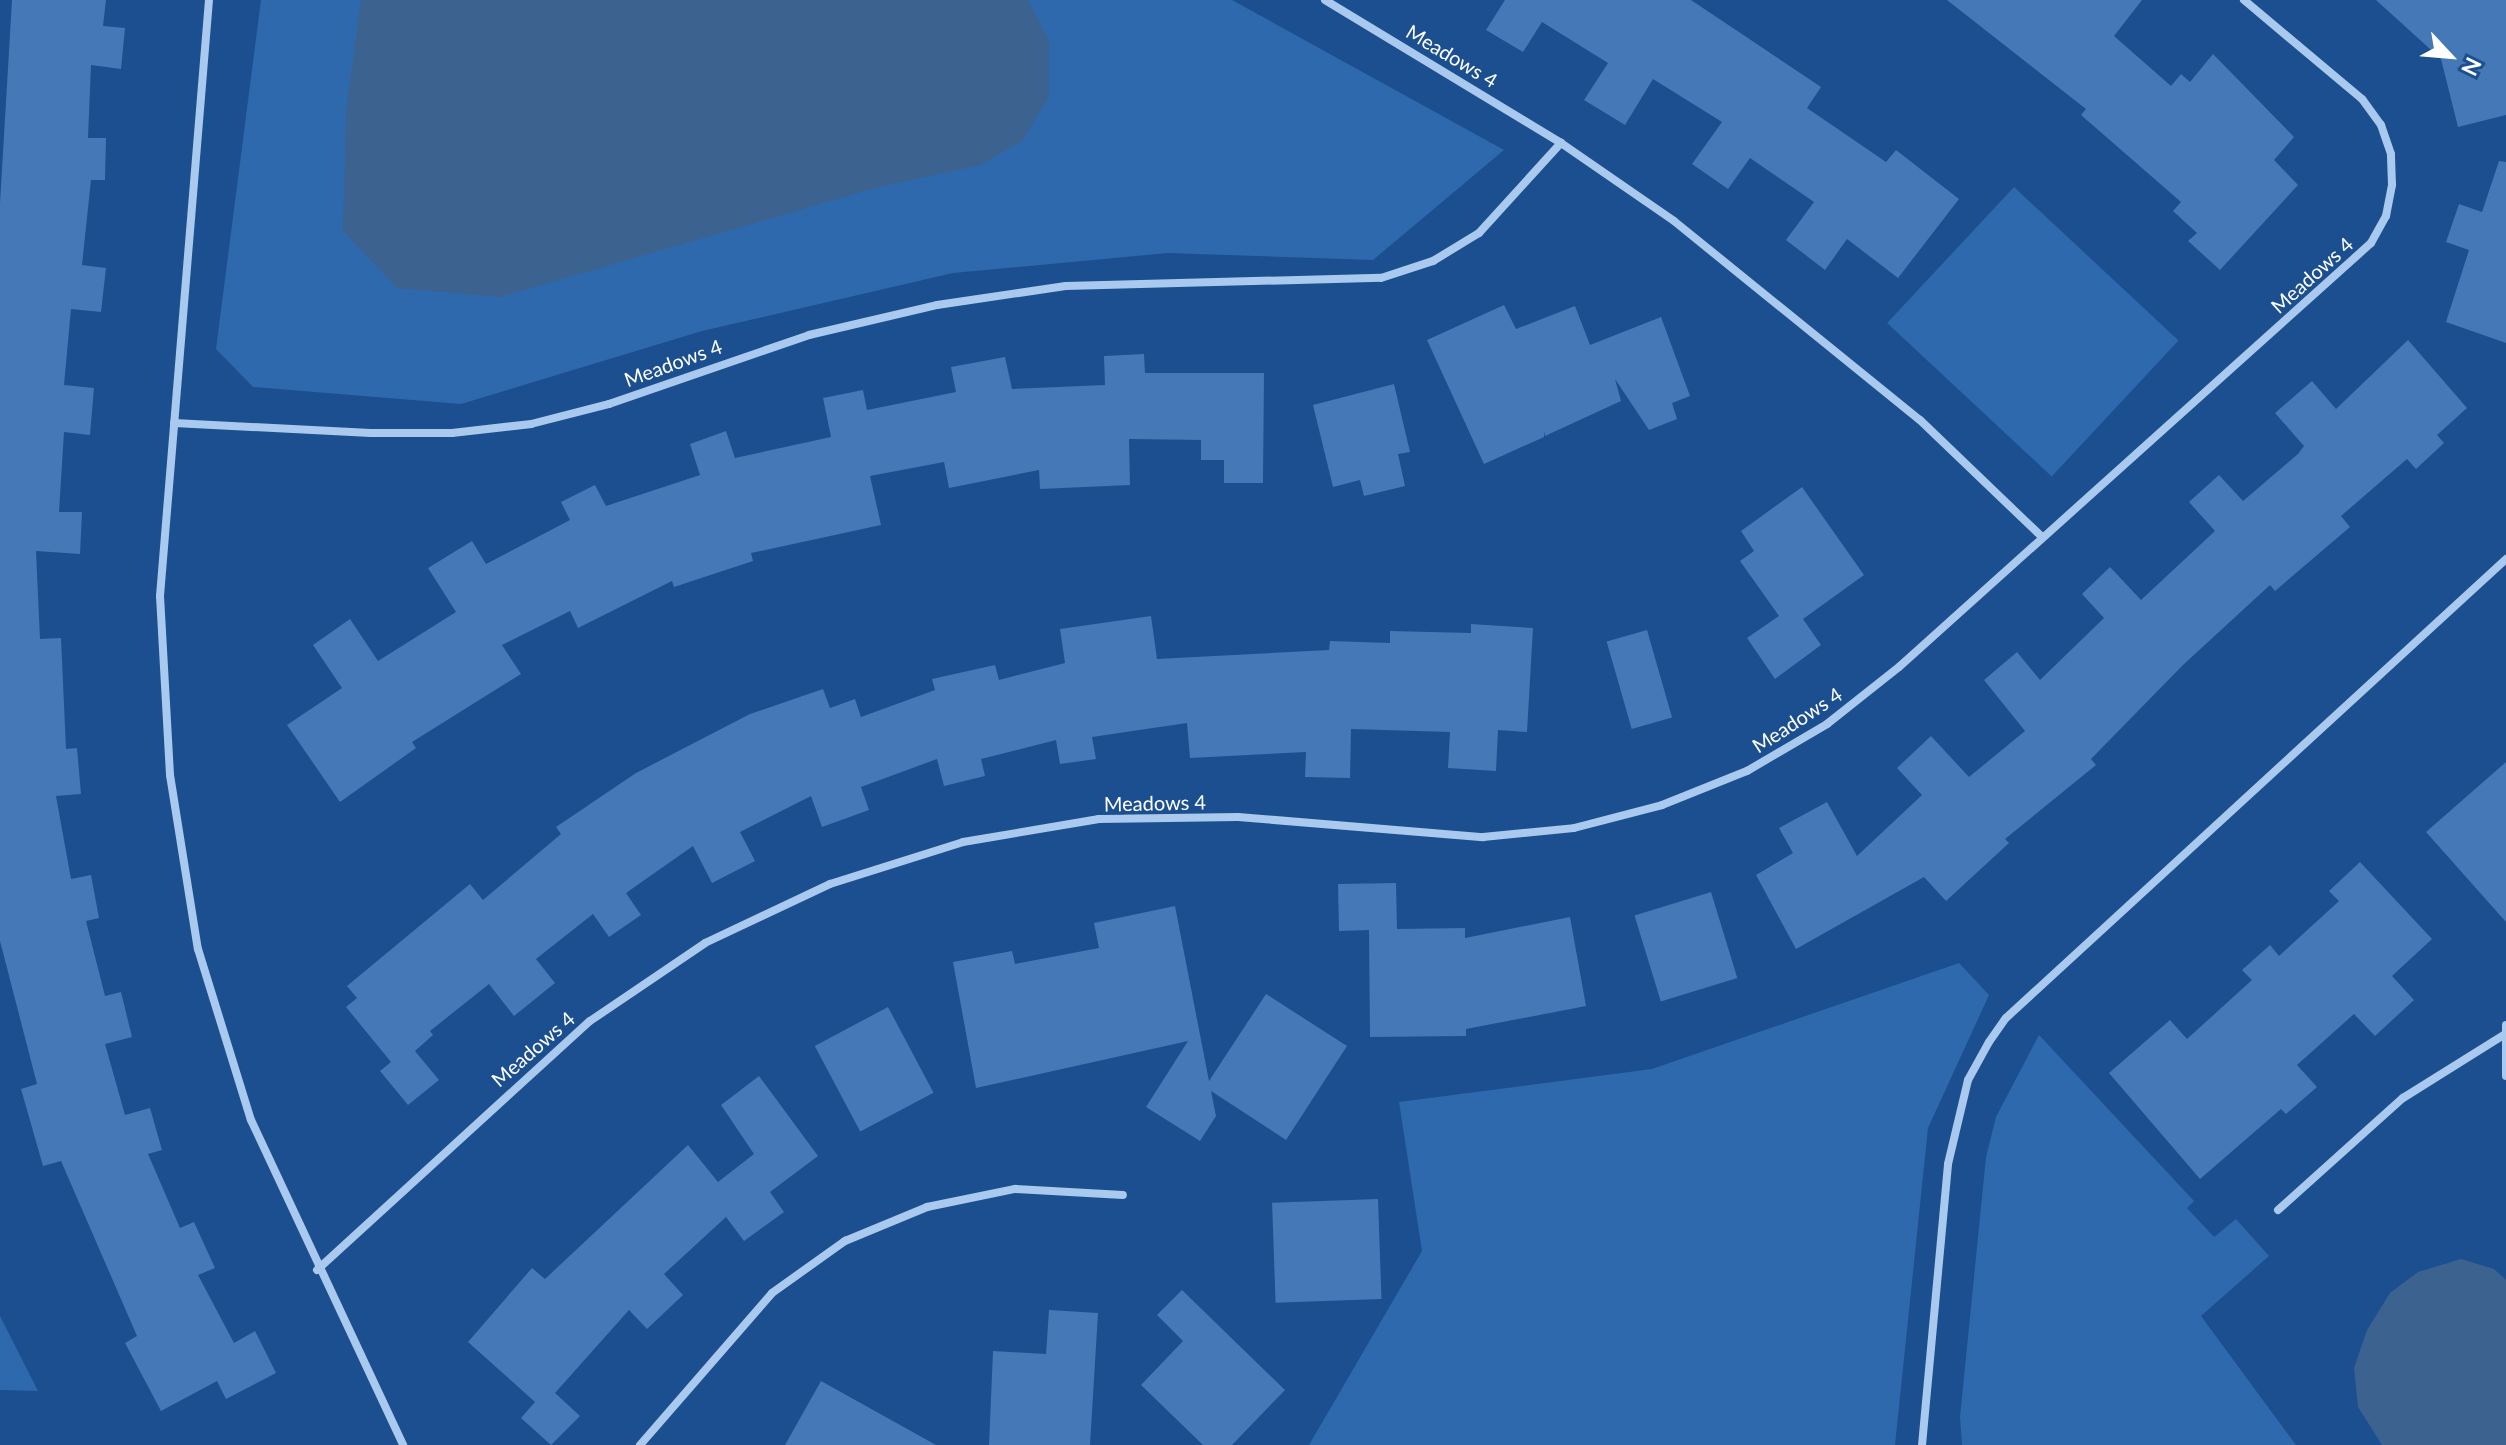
<!DOCTYPE html>
<html>
<head>
<meta charset="utf-8">
<style>
	body { margin:0 }
	#map { position:relative; width:2506px; height:1445px; overflow:hidden; background:#1b4f8f; font-family:Lato,sans-serif }
	div>[style] { position:absolute }
	[style*='--x'] { left:calc(var(--x)*1px); top:calc(var(--y)*1px); width:calc(var(--w)*1px); rotate:calc(var(--a)*1deg) }
	.green>* { inset:0; background:#2e69ad; transform-origin:0 0 }
	.water>* { inset:0; background:#3c6290 }
	.building>* { inset:0; background:#4478b7; transform-origin:0 0 }
	.minor>* { height:8px; margin:-4px; padding:0 4px; transform-origin:4px; border-radius:4px; background:#a9c9ee }
	span { translate:-50% -50%; white-space:nowrap; text-align:center; line-height:1.15; -webkit-text-stroke:6px #1b4f8f; paint-order:stroke }
	.street-label { font-size:20px; color:#fff }
	.north { position:absolute; left:2410px; top:16px; width:80px; height:80px; -webkit-text-stroke:6px #1b4f8f; paint-order:stroke; rotate:116deg; font-size:22px; font-weight:700; line-height:32px; text-align:center; color:#fff }
	.north::after { content:''; display:block; margin:auto; width:28px; height:36px; background:#fff; clip-path:polygon(50% 0,100% 100%,50% 72%,0 100%) }
</style>
</head>
<body>
<div id="map">
	<div class="green">
		<i style="clip-path:polygon(261px 0,1232px 0,1504px 150px,1373px 260px,1168px 253px,953px 273px,702px 331px,461px 404px,253px 387px,216px 349px)"></i>
		<i style="left:2014px;top:187px;width:225px;height:186px;rotate:43deg"></i>
		<i style="clip-path:polygon(1959px 963px,1989px 995px,1928px 1128px,1895px 1445px,1309px 1445px,1422px 1251px,1399px 1102px,1652px 1069px)"></i>
		<i style="clip-path:polygon(2039px 1035px,2194px 1201px,2187px 1208px,2214px 1237px,2236px 1219px,2269px 1256px,2201px 1316px,2296px 1445px,1962px 1445px,1960px 1417px,1986px 1157px,1996px 1117px)"></i>
		<i style="clip-path:polygon(0 1316px,38px 1391px,0 1390px)"></i>
	</div>
	<div class="water">
		<i style="clip-path:polygon(361px 0,1028px 0,1049px 41px,1049px 97px,1022px 141px,980px 165px,879px 187px,500px 297px,397px 288px,343px 231px,346px 112px)"></i>
		<i style="clip-path:polygon(2461px 1259px,2494px 1269px,2506px 1280px,2506px 1445px,2382px 1445px,2358px 1407px,2354px 1368px,2367px 1330px,2390px 1293px,2418px 1272px)"></i>
	</div>
	<div class="building">
		<i style="clip-path:polygon(12px 0,106px 0,103px 26px,125px 28px,121px 69px,91px 65px,88px 138px,106px 138px,105px 180px,91px 180px,82px 265px,106px 268px,101px 312px,71px 309px,64px 385px,94px 388px,90px 435px,64px 432px,59px 512px,82px 512px,80px 554px,36px 551px,40px 639px,61px 638px,66px 749px,77px 748px,81px 794px,56px 796px,71px 879px,91px 875px,99px 918px,86px 921px,105px 996px,121px 992px,132px 1037px,105px 1044px,125px 1115px,150px 1108px,162px 1150px,148px 1154px,180px 1228px,194px 1222px,215px 1268px,198px 1275px,234px 1343px,255px 1331px,276px 1373px,226px 1399px,217px 1381px,161px 1411px,125px 1343px,137px 1336px,61px 1161px,43px 1166px,21px 1089px,37px 1084px,0 941px,0 203px)"></i>
		<i style="clip-path:polygon(1505px 0,1691px 0,1821px 87px,1807px 108px,1886px 162px,1896px 150px,1959px 199px,1898px 278px,1847px 239px,1825px 270px,1786px 240px,1814px 202px,1750px 158px,1728px 189px,1692px 164px,1722px 122px,1653px 79px,1625px 125px,1584px 100px,1608px 63px,1542px 22px,1523px 52px,1486px 30px)"></i>
		<i style="clip-path:polygon(1947px 0,2142px 0,2114px 36px,2171px 86px,2181px 74px,2190px 82px,2213px 54px,2294px 137px,2274px 160px,2298px 185px,2220px 270px,2188px 241px,2197px 233px,2173px 211px,2181px 202px,2081px 115px,2086px 109px)"></i>
		<i style="clip-path:polygon(2376px 0,2506px 0,2506px 115px,2458px 127px,2441px 59px)"></i>
		<i style="clip-path:polygon(2499px 161px,2506px 162px,2506px 343px,2446px 322px,2469px 250px,2446px 242px,2459px 204px,2482px 212px)"></i>
		<i style="clip-path:polygon(1504px 305px,1516px 329px,1575px 306px,1590px 345px,1661px 317px,1690px 396px,1672px 403px,1677px 419px,1649px 430px,1615px 379px,1621px 401px,1545px 436px,1544px 431px,1544px 437px,1484px 464px,1427px 340px)"></i>
		<i style="clip-path:polygon(2408px 340px,2467px 408px,2437px 435px,2444px 443px,2416px 469px,2407px 459px,2341px 516px,2350px 527px,2275px 591px,2270px 585px,2183px 665px,2091px 759px,2096px 765px,2005px 839px,2009px 843px,1946px 901px,1924px 877px,1796px 949px,1756px 875px,1793px 853px,1779px 828px,1827px 802px,1857px 856px,1922px 795px,1897px 768px,1931px 736px,1969px 777px,2025px 731px,1984px 680px,2017px 652px,2040px 680px,2104px 618px,2082px 594px,2110px 567px,2141px 600px,2215px 531px,2189px 502px,2219px 475px,2243px 501px,2298px 454px,2304px 446px,2275px 413px,2312px 381px,2336px 409px)"></i>
		<i style="clip-path:polygon(1144px 354px,1145px 373px,1264px 373px,1263px 483px,1224px 483px,1224px 460px,1201px 460px,1201px 440px,1129px 439px,1130px 485px,1040px 489px,1039px 470px,949px 488px,944px 462px,870px 476px,881px 525px,751px 553px,753px 561px,674px 587px,672px 581px,578px 628px,570px 611px,502px 645px,521px 674px,412px 742px,416px 748px,340px 802px,287px 725px,342px 688px,313px 645px,350px 619px,378px 661px,456px 612px,428px 568px,472px 541px,486px 564px,570px 520px,561px 502px,595px 485px,606px 506px,700px 475px,690px 444px,726px 431px,735px 458px,831px 437px,823px 398px,863px 390px,867px 410px,956px 392px,951px 367px,1005px 357px,1012px 389px,1105px 385px,1104px 356px)"></i>
		<i style="clip-path:polygon(1394px 384px,1410px 452px,1398px 454px,1405px 486px,1364px 496px,1360px 480px,1333px 487px,1313px 405px)"></i>
		<i style="clip-path:polygon(1802px 487px,1864px 575px,1803px 619px,1821px 645px,1775px 679px,1747px 638px,1779px 616px,1740px 561px,1754px 551px,1741px 531px)"></i>
		<i style="clip-path:polygon(1151px 616px,1157px 659px,1329px 650px,1330px 641px,1390px 643px,1390px 631px,1471px 633px,1471px 624px,1533px 628px,1527px 732px,1498px 730px,1496px 771px,1448px 768px,1450px 732px,1351px 729px,1350px 778px,1305px 777px,1306px 752px,1190px 758px,1187px 723px,1092px 737px,1096px 759px,1060px 764px,1056px 740px,981px 759px,985px 776px,944px 786px,937px 759px,861px 787px,869px 810px,822px 827px,811px 796px,740px 832px,755px 861px,712px 883px,693px 846px,626px 893px,641px 915px,609px 937px,593px 914px,536px 959px,555px 983px,514px 1016px,489px 984px,430px 1031px,433px 1035px,415px 1051px,439px 1080px,408px 1105px,380px 1071px,391px 1062px,346px 1007px,357px 998px,347px 986px,470px 884px,483px 900px,561px 834px,556px 827px,636px 773px,750px 714px,823px 689px,830px 708px,855px 699px,861px 717px,935px 690px,932px 679px,995px 665px,999px 680px,1065px 663px,1060px 629px)"></i>
		<i style="left:1647px;top:630px;width:91px;height:42px;rotate:74deg"></i>
		<i style="clip-path:polygon(2506px 762px,2506px 922px,2426px 832px)"></i>
		<i style="clip-path:polygon(2360px 862px,2432px 939px,2392px 976px,2414px 1000px,2375px 1036px,2354px 1014px,2297px 1065px,2317px 1087px,2286px 1114px,2281px 1109px,2200px 1179px,2109px 1073px,2170px 1020px,2187px 1039px,2252px 980px,2242px 970px,2270px 945px,2279px 956px,2339px 901px,2329px 891px)"></i>
		<i style="clip-path:polygon(1396px 883px,1397px 929px,1465px 928px,1465px 938px,1570px 917px,1586px 1006px,1466px 1029px,1466px 1036px,1370px 1037px,1369px 930px,1339px 931px,1338px 884px)"></i>
		<i style="left:1711px;top:892px;width:90px;height:80px;rotate:73deg"></i>
		<i style="clip-path:polygon(1175px 906px,1209px 1081px,1266px 994px,1347px 1046px,1286px 1140px,1211px 1091px,1216px 1116px,1200px 1141px,1146px 1107px,1188px 1041px,976px 1088px,953px 962px,1012px 951px,1015px 964px,1099px 948px,1094px 923px)"></i>
		<i style="left:888px;top:1007px;width:97px;height:83px;rotate:62deg"></i>
		<i style="clip-path:polygon(759px 1076px,818px 1156px,770px 1192px,784px 1212px,744px 1241px,726px 1217px,664px 1274px,683px 1295px,647px 1329px,629px 1310px,555px 1393px,580px 1416px,551px 1445px,521px 1418px,535px 1402px,468px 1342px,532px 1268px,545px 1279px,688px 1145px,718px 1182px,754px 1154px,721px 1105px)"></i>
		<i style="left:1378px;top:1199px;width:100px;height:106px;rotate:88deg"></i>
		<i style="clip-path:polygon(1182px 1290px,1285px 1390px,1232px 1445px,1203px 1445px,1141px 1385px,1183px 1341px,1157px 1315px)"></i>
		<i style="clip-path:polygon(1049px 1310px,1098px 1313px,1090px 1445px,989px 1445px,993px 1351px,1046px 1354px)"></i>
		<i style="clip-path:polygon(821px 1381px,936px 1445px,785px 1445px)"></i>
	</div>
	<div class="minor">
		<i style="--x:209;--y:0;--w:598;--a:94.7"></i>
		<i style="--x:160;--y:596;--w:179;--a:86.8"></i>
		<i style="--x:170;--y:775;--w:176;--a:80.9"></i>
		<i style="--x:198;--y:949;--w:179;--a:72.8"></i>
		<i style="--x:251;--y:1120;--w:359;--a:64.9"></i>
		<i style="--x:1325;--y:0;--w:276;--a:31.2"></i>
		<i style="--x:1561;--y:143;--w:137;--a:34.6"></i>
		<i style="--x:1674;--y:221;--w:316;--a:39"></i>
		<i style="--x:1920;--y:420;--w:169;--a:43.8"></i>
		<i style="--x:174;--y:423;--w:197;--a:2.9"></i>
		<i style="--x:371;--y:433;--w:81;--a:0"></i>
		<i style="--x:452;--y:433;--w:80;--a:-6.5"></i>
		<i style="--x:531;--y:424;--w:81;--a:-14.4"></i>
		<i style="--x:609;--y:404;--w:212;--a:-19"></i>
		<i style="--x:809;--y:335;--w:131;--a:-13.2"></i>
		<i style="--x:937;--y:305;--w:130;--a:-8.4"></i>
		<i style="--x:1066;--y:286;--w:315;--a:-1.5"></i>
		<i style="--x:1381;--y:278;--w:55;--a:-18.1"></i>
		<i style="--x:1433;--y:261;--w:54;--a:-31.3"></i>
		<i style="--x:1479;--y:233;--w:122;--a:-47.7"></i>
		<i style="--x:2506;--y:1025;--w:51;--a:90"></i>
		<i style="--x:2278;--y:1210;--w:168;--a:-41.9"></i>
		<i style="--x:2403;--y:1098;--w:119;--a:-32"></i>
		<i style="--x:317;--y:1270;--w:369;--a:-42.4"></i>
		<i style="--x:590;--y:1021;--w:139;--a:-34.1"></i>
		<i style="--x:705;--y:943;--w:138;--a:-25.3"></i>
		<i style="--x:830;--y:884;--w:139;--a:-17.5"></i>
		<i style="--x:963;--y:842;--w:138;--a:-9.6"></i>
		<i style="--x:1099;--y:819;--w:139;--a:-0.8"></i>
		<i style="--x:1238;--y:817;--w:246;--a:4.7"></i>
		<i style="--x:1483;--y:837;--w:91;--a:-5.6"></i>
		<i style="--x:1574;--y:828;--w:91;--a:-14.6"></i>
		<i style="--x:1662;--y:805;--w:92;--a:-21.8"></i>
		<i style="--x:1747;--y:771;--w:93;--a:-30.4"></i>
		<i style="--x:1827;--y:724;--w:92;--a:-38.4"></i>
		<i style="--x:1899;--y:667;--w:634;--a:-41.93"></i>
		<i style="--x:2371;--y:243;--w:31;--a:-61"></i>
		<i style="--x:2386;--y:216;--w:32;--a:-79"></i>
		<i style="--x:2392;--y:185;--w:31;--a:-92"></i>
		<i style="--x:2391;--y:154;--w:31;--a:-109"></i>
		<i style="--x:2381;--y:125;--w:32;--a:-126"></i>
		<i style="--x:2362;--y:99;--w:154;--a:-140"></i>
		<i style="--x:640;--y:1445;--w:201;--a:-49"></i>
		<i style="--x:772;--y:1293;--w:90;--a:-35.5"></i>
		<i style="--x:845;--y:1241;--w:89;--a:-22.5"></i>
		<i style="--x:927;--y:1207;--w:90;--a:-11.6"></i>
		<i style="--x:1015;--y:1189;--w:108;--a:3.2"></i>
		<i style="--x:1922;--y:1445;--w:282;--a:-84.7"></i>
		<i style="--x:1948;--y:1164;--w:86;--a:-76.6"></i>
		<i style="--x:1968;--y:1080;--w:43;--a:-61.1"></i>
		<i style="--x:1989;--y:1042;--w:29;--a:-55"></i>
		<i style="--x:2006;--y:1018;--w:679;--a:-42.55"></i>
	</div>
	<div class="street-label">
		<span style="left:1452px;top:56px;rotate:31deg">Meadows 4</span>
		<span style="left:2312px;top:275px;rotate:-42deg">Meadows 4</span>
		<span style="left:673px;top:363px;rotate:-20deg">Meadows 4</span>
		<span style="left:1797px;top:720px;rotate:-33deg">Meadows 4</span>
		<span style="left:1155px;top:803px;rotate:-1deg">Meadows 4</span>
		<span style="left:533px;top:1049px;rotate:-41deg">Meadows 4</span>
	</div>
	<div class="north">N</div>
</div>
</body>
</html>
